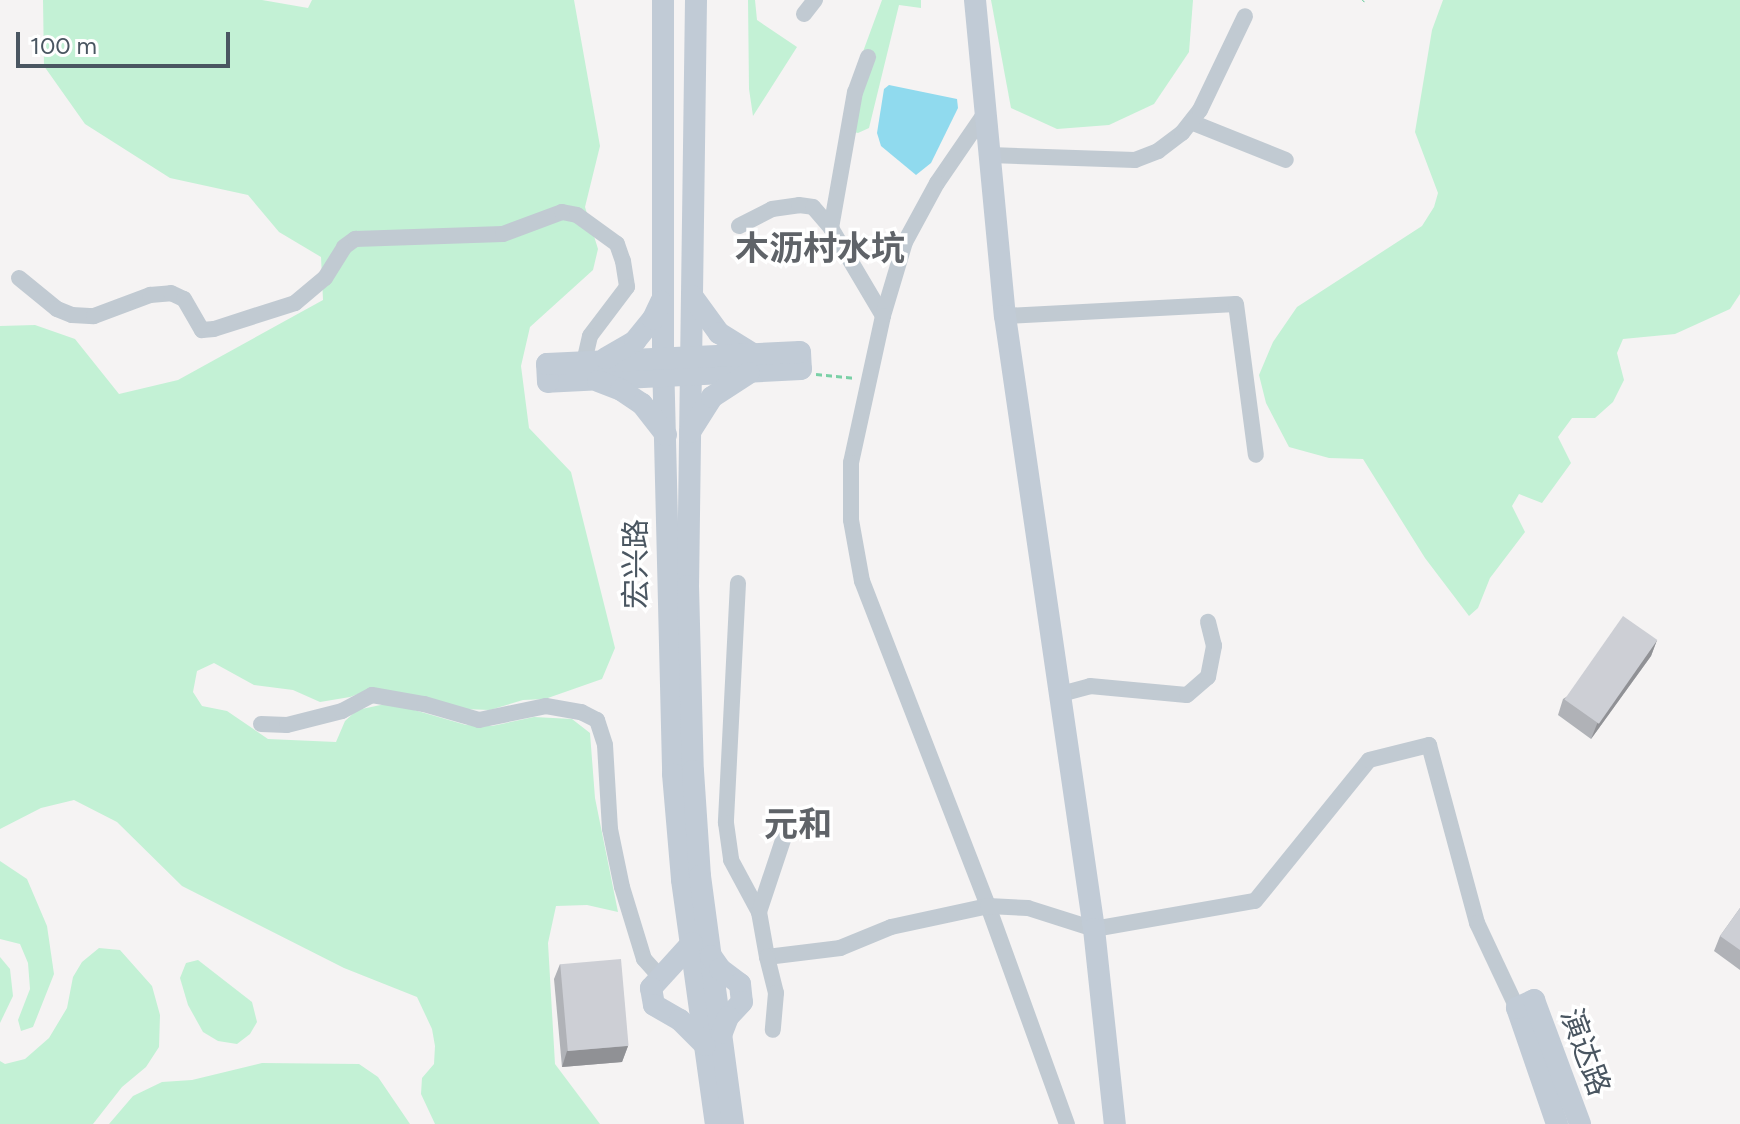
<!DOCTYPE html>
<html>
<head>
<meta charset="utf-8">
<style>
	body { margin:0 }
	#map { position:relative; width:1740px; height:1124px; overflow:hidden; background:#f5f3f3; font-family:Figtree,"Noto Sans SC",sans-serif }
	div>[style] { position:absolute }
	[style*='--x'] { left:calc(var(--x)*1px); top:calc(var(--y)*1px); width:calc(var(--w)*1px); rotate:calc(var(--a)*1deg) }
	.green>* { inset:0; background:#c3f1d5 }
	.water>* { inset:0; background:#90daee }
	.path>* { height:3px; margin-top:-1.5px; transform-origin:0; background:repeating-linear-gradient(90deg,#7ad0a6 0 6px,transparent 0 10px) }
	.street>* { height:16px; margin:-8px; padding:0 8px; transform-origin:8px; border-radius:8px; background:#c1cad2 }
	.secondary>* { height:22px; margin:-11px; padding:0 11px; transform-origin:11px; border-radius:11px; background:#c1cbd6 }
	.wall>* { inset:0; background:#b0b2b7 }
	.shaded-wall>* { inset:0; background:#909195 }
	.building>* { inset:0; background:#cdcfd5; transform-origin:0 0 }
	span { translate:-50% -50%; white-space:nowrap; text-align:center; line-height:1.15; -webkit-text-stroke:7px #fff; paint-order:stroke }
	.street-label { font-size:30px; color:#4a5661 }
	.quarter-label { font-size:34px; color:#5f6368; font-weight:700 }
	.scale { position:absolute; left:16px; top:32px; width:214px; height:36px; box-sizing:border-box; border:4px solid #4a5661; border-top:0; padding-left:10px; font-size:24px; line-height:28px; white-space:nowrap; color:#4a5661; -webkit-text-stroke:6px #fff; paint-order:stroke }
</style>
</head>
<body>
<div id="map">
	<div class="green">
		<i style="clip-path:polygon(43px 0,262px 0,308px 8px,312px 0,574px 0,600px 146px,585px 207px,598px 249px,593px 270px,530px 327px,521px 366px,529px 428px,571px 472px,615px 648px,602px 679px,545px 699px,523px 700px,490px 710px,465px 709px,371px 689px,350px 697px,320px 702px,293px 690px,254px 685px,214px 663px,197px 671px,193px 692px,202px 706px,227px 711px,268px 739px,336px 742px,345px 721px,357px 710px,390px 703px,466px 725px,492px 726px,534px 717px,572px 719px,590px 733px,595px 798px,618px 912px,587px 905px,556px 906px,548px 943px,555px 1064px,600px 1124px,435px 1124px,421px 1094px,422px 1078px,434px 1064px,435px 1046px,432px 1029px,417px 997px,344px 968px,182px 886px,117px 822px,74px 800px,41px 808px,0 829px,0 326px,35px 325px,75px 339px,119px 394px,178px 380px,323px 300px,321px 257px,279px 232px,248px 195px,170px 178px,85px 124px,44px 66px)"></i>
		<i style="clip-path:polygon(748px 0,755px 0,757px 20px,797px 47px,753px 116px,749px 89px)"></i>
		<i style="clip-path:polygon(882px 0,921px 0,921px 8px,899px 5px,869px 128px,858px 133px,842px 129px,857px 68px)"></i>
		<i style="clip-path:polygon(991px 0,1193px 0,1189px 52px,1154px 104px,1109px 125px,1057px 129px,1011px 108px)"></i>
		<i style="clip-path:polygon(1443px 0,1740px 0,1740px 294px,1730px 309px,1675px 334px,1623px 339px,1617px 353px,1624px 380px,1613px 402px,1595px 418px,1572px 418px,1558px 437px,1571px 463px,1542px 503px,1519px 494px,1512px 506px,1525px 532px,1490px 578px,1478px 608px,1469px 616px,1425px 558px,1363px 459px,1329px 458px,1289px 447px,1266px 403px,1259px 375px,1273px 342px,1297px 307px,1422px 226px,1434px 207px,1438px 193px,1415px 132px,1432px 30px)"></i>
		<i style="clip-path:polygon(0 861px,27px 879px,47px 926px,54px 974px,33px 1027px,21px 1031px,18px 1020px,30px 989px,28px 963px,20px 944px,0 939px)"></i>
		<i style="clip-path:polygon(99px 948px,120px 950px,152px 986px,160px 1015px,159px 1047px,146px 1067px,122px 1087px,93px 1124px,0 1124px,0 1061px,5px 1064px,25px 1059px,49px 1038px,67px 1008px,73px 977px,82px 962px)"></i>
		<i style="clip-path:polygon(0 957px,10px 969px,13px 996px,0 1023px)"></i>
		<i style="clip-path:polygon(198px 960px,252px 1002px,257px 1022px,250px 1034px,237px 1044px,218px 1041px,203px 1032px,188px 1005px,180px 978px,186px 963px)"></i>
		<i style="clip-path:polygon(262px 1063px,359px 1064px,378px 1077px,410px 1124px,109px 1124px,133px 1096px,162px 1082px,192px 1080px)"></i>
	</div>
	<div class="water">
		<i style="clip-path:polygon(889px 85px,957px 99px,958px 108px,931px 163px,916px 175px,881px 146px,877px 133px,884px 89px)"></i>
	</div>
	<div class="path">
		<i style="--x:1363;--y:1;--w:1;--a:-45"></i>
		<i style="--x:816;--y:374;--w:40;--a:5.7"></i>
	</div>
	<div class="street">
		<i style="--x:804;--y:14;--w:18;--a:-52"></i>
		<i style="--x:868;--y:57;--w:37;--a:110"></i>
		<i style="--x:855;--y:92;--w:138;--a:100"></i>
		<i style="--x:831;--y:228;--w:102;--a:59.4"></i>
		<i style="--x:985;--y:113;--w:85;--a:124.4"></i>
		<i style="--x:937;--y:183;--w:67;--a:118.5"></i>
		<i style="--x:905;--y:242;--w:77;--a:106.6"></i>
		<i style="--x:883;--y:316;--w:150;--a:102.3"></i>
		<i style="--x:851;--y:463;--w:57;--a:90"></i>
		<i style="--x:851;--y:520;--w:62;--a:79.8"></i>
		<i style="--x:862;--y:581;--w:349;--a:68.8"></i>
		<i style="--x:988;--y:906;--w:232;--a:70.1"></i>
		<i style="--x:1191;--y:122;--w:102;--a:21.8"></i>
		<i style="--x:990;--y:155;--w:145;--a:2"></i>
		<i style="--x:1135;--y:160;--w:25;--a:-21"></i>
		<i style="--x:1158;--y:151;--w:30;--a:-37"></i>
		<i style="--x:1182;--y:133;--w:29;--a:-52"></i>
		<i style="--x:1200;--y:110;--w:104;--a:-64.4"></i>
		<i style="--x:739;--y:226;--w:37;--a:-27"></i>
		<i style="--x:772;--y:209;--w:27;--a:-8"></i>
		<i style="--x:799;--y:205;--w:14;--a:8"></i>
		<i style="--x:813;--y:207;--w:28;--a:49"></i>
		<i style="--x:19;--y:278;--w:49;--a:39.2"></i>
		<i style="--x:57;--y:309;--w:16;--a:22"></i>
		<i style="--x:72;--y:315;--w:22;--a:3"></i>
		<i style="--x:94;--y:316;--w:60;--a:-20.6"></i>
		<i style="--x:150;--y:295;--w:21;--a:-5"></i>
		<i style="--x:171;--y:293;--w:14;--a:25"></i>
		<i style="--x:184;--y:299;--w:36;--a:60"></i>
		<i style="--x:202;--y:330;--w:12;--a:-5"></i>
		<i style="--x:214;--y:329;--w:85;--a:-17.8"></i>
		<i style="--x:295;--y:303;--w:39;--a:-40"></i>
		<i style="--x:325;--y:278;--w:36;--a:-58"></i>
		<i style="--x:344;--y:247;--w:14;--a:-36"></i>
		<i style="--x:355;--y:239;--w:148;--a:-1.9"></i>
		<i style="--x:503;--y:234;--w:63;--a:-20.4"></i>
		<i style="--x:562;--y:212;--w:15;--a:11"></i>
		<i style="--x:577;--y:215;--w:49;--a:35.9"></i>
		<i style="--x:617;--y:244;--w:18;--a:71"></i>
		<i style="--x:623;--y:261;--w:26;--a:81"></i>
		<i style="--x:627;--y:287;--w:61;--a:127.1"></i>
		<i style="--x:590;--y:336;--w:27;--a:103"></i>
		<i style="--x:1005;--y:316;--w:231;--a:-3"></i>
		<i style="--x:1236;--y:304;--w:152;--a:82.5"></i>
		<i style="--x:738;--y:583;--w:240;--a:92.9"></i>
		<i style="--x:726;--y:823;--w:37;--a:82"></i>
		<i style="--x:731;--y:860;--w:59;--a:61.7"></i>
		<i style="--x:759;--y:912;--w:46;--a:79.9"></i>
		<i style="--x:767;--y:957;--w:74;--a:-7"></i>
		<i style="--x:840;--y:948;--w:55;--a:-22.4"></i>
		<i style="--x:891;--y:927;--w:99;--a:-12.2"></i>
		<i style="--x:988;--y:906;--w:40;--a:2.9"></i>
		<i style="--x:1028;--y:908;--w:69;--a:17.7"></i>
		<i style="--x:1094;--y:929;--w:163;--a:-9.9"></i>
		<i style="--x:1255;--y:901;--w:181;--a:-51"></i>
		<i style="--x:1369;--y:760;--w:62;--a:-14"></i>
		<i style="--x:1429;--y:745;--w:184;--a:74.9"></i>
		<i style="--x:1477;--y:923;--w:94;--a:64.8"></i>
		<i style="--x:1061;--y:694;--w:30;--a:-15"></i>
		<i style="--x:1090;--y:686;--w:97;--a:5.3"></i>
		<i style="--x:1187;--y:695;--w:28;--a:-41"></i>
		<i style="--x:1208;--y:677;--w:32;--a:-79"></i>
		<i style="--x:1214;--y:646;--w:25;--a:-104"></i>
		<i style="--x:261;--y:724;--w:26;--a:2"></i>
		<i style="--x:287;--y:725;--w:57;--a:-14.3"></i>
		<i style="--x:342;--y:711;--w:34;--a:-28"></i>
		<i style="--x:372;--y:695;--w:53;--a:9.8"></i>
		<i style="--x:424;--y:704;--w:57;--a:16.2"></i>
		<i style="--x:479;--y:720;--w:68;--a:-11.8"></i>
		<i style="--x:546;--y:706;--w:36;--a:10"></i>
		<i style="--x:581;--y:712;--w:18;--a:27"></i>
		<i style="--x:597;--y:720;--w:26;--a:72"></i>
		<i style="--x:605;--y:745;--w:84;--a:86.6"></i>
		<i style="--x:610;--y:829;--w:59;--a:78.3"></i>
		<i style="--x:622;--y:887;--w:75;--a:73"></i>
		<i style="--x:644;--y:959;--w:27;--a:48"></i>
		<i style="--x:759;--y:912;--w:82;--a:-71.6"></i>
		<i style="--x:767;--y:957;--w:37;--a:76"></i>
		<i style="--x:776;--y:993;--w:37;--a:95"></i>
	</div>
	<div class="secondary">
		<i style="--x:663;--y:0;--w:358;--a:90"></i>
		<i style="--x:663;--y:358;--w:416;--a:88.6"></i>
		<i style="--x:673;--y:774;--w:106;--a:85.1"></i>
		<i style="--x:682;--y:880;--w:246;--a:82.1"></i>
		<i style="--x:696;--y:0;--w:586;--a:90.78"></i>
		<i style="--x:688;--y:586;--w:185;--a:88.5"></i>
		<i style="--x:693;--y:771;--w:105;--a:86.2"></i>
		<i style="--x:700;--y:876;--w:250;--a:82.4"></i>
		<i style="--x:975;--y:0;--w:317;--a:84.6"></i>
		<i style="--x:1005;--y:316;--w:619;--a:81.74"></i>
		<i style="--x:1094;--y:929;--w:196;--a:83.9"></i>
		<i style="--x:692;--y:296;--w:46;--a:53.9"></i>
		<i style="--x:719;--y:333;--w:39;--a:32"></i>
		<i style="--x:800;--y:352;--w:17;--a:87"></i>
		<i style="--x:801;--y:369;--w:253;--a:177.1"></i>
		<i style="--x:548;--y:382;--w:18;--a:-93"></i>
		<i style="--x:547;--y:364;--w:253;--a:-2.7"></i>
		<i style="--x:606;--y:358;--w:34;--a:-30"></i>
		<i style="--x:635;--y:341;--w:28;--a:-51"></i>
		<i style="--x:653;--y:319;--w:19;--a:-65"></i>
		<i style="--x:598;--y:381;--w:25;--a:21"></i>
		<i style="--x:621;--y:390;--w:25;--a:34"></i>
		<i style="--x:642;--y:404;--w:39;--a:52"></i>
		<i style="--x:690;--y:432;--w:41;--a:-57.8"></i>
		<i style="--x:712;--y:397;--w:44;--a:-33"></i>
		<i style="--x:692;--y:943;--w:61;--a:132.3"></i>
		<i style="--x:651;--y:988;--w:17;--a:80"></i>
		<i style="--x:654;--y:1005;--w:30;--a:30"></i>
		<i style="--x:680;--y:1020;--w:35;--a:45"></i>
		<i style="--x:711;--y:956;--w:16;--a:55"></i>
		<i style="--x:720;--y:969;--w:25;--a:37"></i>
		<i style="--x:740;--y:984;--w:18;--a:84"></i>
		<i style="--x:742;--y:1002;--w:21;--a:133"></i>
		<i style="--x:728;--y:1017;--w:17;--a:111"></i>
		<i style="--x:1557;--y:1124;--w:123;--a:-109"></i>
		<i style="--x:1517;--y:1008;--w:19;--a:-25"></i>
		<i style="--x:1534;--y:1000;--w:132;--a:69.6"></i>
	</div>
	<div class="wall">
		<i style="clip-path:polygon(1657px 640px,1651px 656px,1591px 739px,1558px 715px,1563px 699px)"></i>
		<i style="clip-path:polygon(1740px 908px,1740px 970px,1714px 951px,1720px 936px)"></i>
		<i style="clip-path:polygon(560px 964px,628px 1046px,622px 1062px,562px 1067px,554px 979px)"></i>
	</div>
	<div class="shaded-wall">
		<i style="clip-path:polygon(1657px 640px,1651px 656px,1591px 739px,1597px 724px)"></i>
		<i style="clip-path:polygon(628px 1046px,622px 1062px,562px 1067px,567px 1051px)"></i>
	</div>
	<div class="building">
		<i style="left:1623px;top:616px;width:42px;height:102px;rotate:35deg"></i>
		<i style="clip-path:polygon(1740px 908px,1740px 950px,1720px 936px)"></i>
		<i style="left:621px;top:959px;width:87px;height:61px;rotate:85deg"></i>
	</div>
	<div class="street-label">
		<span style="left:636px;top:564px;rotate:-90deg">宏兴路</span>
		<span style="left:1585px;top:1052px;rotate:70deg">演达路</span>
	</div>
	<div class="quarter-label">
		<span style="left:820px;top:249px">木沥村水坑</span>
		<span style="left:798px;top:825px">元和</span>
	</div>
	<div class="scale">100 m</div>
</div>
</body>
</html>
